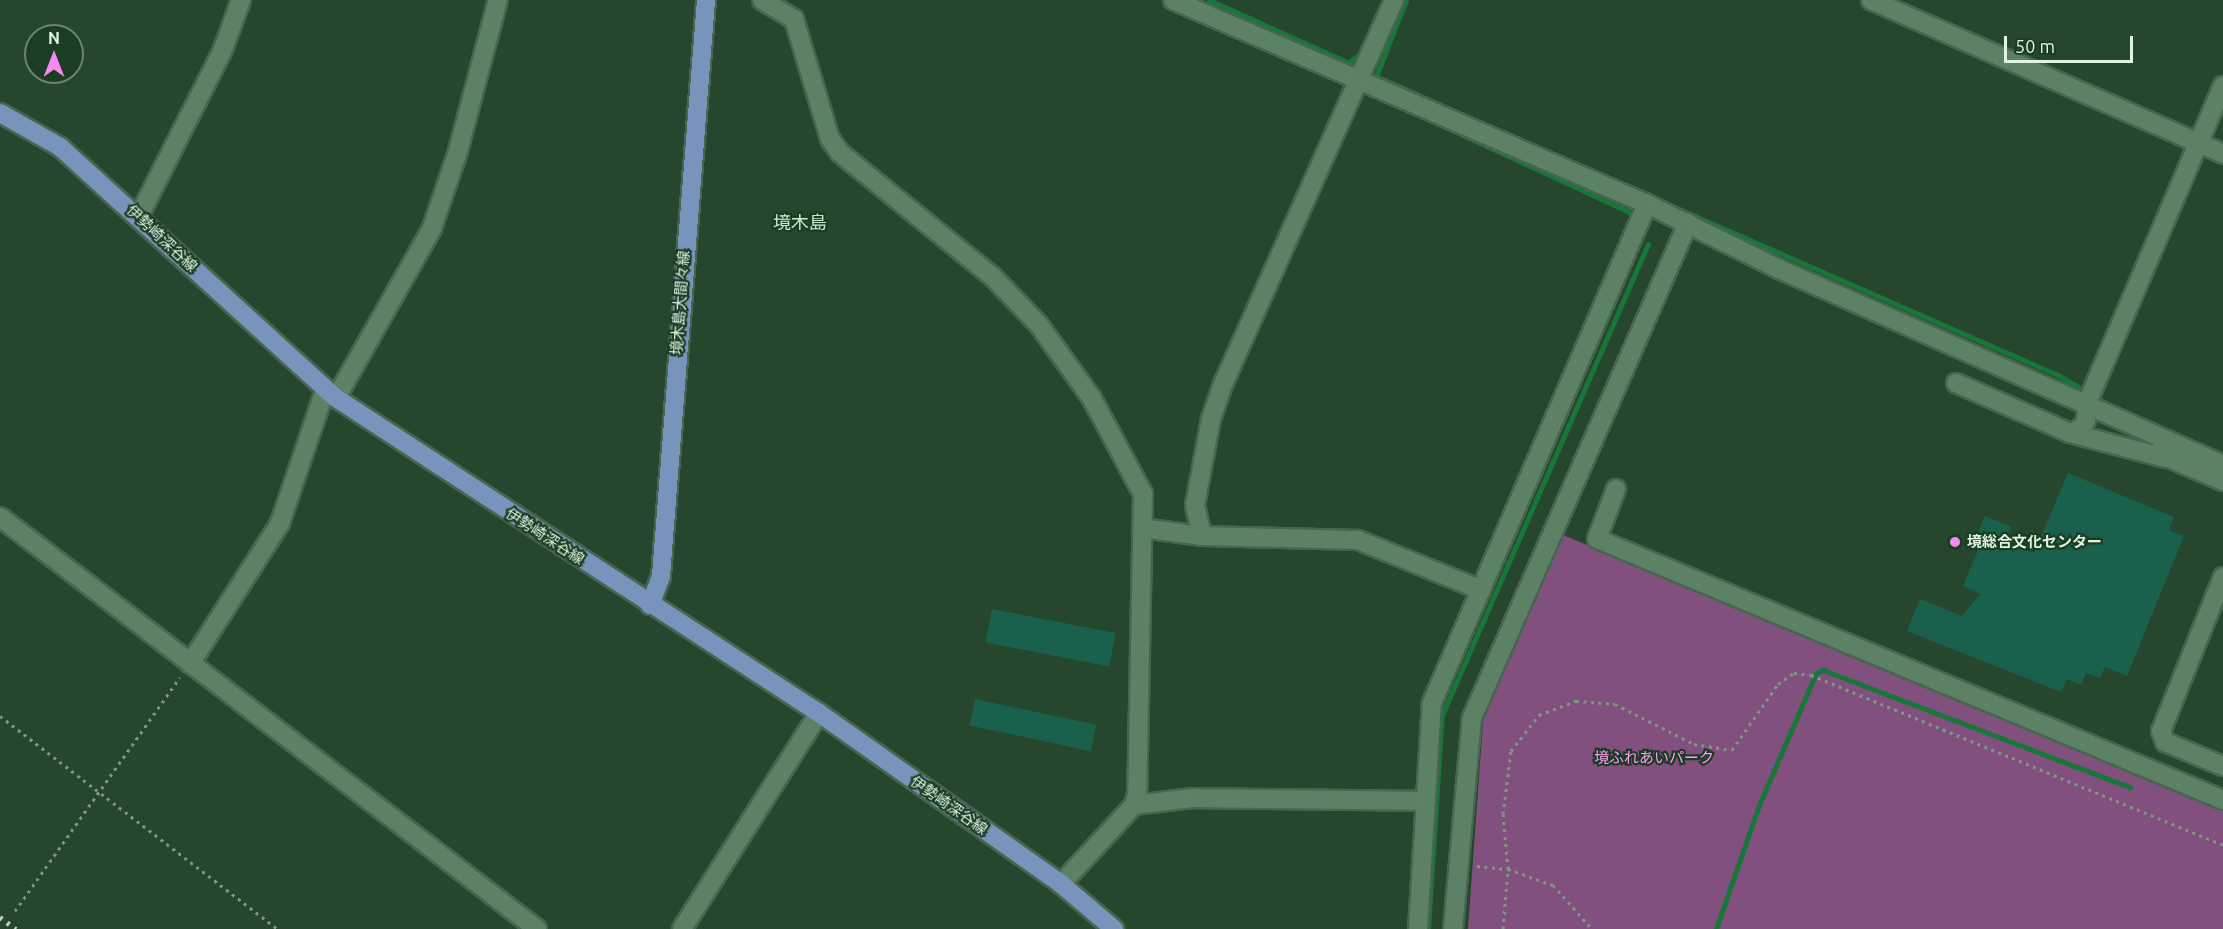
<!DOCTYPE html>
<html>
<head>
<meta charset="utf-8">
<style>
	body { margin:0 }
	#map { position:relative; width:2223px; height:929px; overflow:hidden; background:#26472d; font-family:Ubuntu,"Noto Sans JP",sans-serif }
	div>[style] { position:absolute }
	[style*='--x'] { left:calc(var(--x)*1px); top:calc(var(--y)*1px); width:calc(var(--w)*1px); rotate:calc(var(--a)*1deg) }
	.green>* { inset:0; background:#82507e }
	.stream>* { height:5px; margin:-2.5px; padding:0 2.5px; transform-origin:2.5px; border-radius:2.5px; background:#167738 }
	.building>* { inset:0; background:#19614c; transform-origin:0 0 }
	.path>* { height:3px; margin-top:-1.5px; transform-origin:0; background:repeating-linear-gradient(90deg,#7d9882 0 3px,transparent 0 7.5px) }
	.roads { filter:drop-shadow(2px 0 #47654f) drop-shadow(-2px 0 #47654f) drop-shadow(0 2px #47654f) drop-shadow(0 -2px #47654f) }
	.minor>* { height:18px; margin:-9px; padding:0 9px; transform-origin:9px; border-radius:9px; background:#5d8164 }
	.major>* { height:18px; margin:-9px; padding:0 9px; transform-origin:9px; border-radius:9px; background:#7694bc }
	.rail>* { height:4.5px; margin-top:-2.25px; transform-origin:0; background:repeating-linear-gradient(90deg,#bbd1bf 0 3px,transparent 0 9px) }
	.dots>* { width:16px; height:16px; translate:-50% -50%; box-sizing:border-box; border:3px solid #1c3d23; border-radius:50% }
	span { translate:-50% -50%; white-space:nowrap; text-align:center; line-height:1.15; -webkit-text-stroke:4.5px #1c3d23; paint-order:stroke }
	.street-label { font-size:15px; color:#e1f4e4 }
	.poi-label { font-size:15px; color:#e1f4e4; font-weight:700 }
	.left { translate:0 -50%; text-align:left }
	.park-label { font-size:15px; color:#fd9cf6 }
	.quarter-label { font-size:18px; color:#c5eccb }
	.north { position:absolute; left:24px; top:24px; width:60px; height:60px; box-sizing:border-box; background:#1c3d23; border:2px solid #6b8670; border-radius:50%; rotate:0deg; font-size:16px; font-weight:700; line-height:24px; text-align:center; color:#e1f4e4 }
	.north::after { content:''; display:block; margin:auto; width:21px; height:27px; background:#f589ee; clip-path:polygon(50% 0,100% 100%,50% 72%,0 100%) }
	.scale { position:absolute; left:2004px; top:36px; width:129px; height:27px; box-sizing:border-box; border:3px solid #e1f4e4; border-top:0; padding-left:8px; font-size:18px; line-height:21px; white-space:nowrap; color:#e1f4e4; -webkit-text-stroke:4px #1c3d23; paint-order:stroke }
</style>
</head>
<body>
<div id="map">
	<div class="green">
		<i style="clip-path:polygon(1558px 533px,2223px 808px,2223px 929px,1468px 929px,1483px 722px)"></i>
	</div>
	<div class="stream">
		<i style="--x:1209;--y:0;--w:154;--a:24.2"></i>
		<i style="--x:1406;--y:0;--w:82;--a:111.5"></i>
		<i style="--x:1376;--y:76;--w:152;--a:24"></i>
		<i style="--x:1894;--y:0;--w:359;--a:23.6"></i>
		<i style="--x:1349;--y:62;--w:19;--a:-36"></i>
		<i style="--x:1374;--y:94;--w:286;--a:24.8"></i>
		<i style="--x:1661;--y:201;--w:431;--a:23.7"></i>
		<i style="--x:2056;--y:374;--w:64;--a:30.2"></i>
		<i style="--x:1428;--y:929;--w:214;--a:-86.3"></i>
		<i style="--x:1442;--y:715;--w:514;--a:-66.38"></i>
		<i style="--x:1716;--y:929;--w:131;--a:-70.9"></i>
		<i style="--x:1759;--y:805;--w:144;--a:-66.6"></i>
		<i style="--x:1816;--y:673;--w:8;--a:-23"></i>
		<i style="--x:1823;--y:670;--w:329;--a:20.9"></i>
	</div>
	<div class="building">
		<i style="clip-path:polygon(2068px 473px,2174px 517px,2169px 530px,2184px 536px,2127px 676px,2105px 667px,2100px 678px,2086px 673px,2081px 685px,2067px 679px,2061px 692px,1907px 631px,1920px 599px,1962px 616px,1980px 594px,1963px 586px,1982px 541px,1975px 538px,1985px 516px,2011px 527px,2005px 542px,2034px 553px)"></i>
		<i style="left:992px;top:609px;width:126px;height:34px;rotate:11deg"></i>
		<i style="left:975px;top:699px;width:124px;height:27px;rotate:12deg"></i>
	</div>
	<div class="path">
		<i style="--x:0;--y:716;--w:350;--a:37.5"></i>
		<i style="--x:1477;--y:866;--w:31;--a:6"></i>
		<i style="--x:1508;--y:869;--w:55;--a:-95.2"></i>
		<i style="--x:1503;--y:814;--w:64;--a:-82.8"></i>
		<i style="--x:1511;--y:751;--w:46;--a:-52.1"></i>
		<i style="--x:1539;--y:715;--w:40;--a:-21"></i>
		<i style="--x:1576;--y:701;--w:39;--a:4"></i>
		<i style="--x:1615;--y:704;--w:89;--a:26.9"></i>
		<i style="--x:1694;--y:744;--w:38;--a:9"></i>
		<i style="--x:1732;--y:750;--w:80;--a:-55.1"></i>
		<i style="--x:1778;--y:684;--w:19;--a:-35"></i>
		<i style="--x:1794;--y:673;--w:17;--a:7"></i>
		<i style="--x:1811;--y:675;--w:446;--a:22.4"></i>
		<i style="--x:15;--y:911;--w:286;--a:-54.8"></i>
		<i style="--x:1503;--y:929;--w:60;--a:-85.2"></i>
		<i style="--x:1508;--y:869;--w:48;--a:19.6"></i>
		<i style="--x:1553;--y:885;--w:59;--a:48.4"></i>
	</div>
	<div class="roads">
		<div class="minor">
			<i style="--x:762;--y:0;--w:37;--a:31"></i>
			<i style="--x:794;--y:19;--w:125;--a:73.3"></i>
			<i style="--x:830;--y:139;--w:17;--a:54"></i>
			<i style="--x:840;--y:153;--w:197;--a:39"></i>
			<i style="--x:993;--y:277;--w:66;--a:46.2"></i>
			<i style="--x:1039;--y:325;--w:89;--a:54.2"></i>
			<i style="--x:1091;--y:397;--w:110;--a:61.8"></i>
			<i style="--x:1143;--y:494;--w:301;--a:91.1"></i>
			<i style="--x:1137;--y:795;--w:10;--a:107"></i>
			<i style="--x:1134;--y:805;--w:108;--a:132.7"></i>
			<i style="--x:1173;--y:0;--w:516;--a:23.29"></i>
			<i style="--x:1647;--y:204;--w:147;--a:26.2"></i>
			<i style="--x:1779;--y:269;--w:485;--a:23.8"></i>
			<i style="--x:1871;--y:0;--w:384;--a:23.6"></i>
			<i style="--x:139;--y:216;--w:184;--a:-63.2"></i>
			<i style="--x:222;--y:52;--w:55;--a:-69.9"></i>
			<i style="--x:1956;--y:383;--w:124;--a:23.7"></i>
			<i style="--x:2070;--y:433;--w:99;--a:14.6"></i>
			<i style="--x:336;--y:398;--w:195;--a:-60.5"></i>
			<i style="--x:432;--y:228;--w:81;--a:-71.3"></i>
			<i style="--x:458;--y:151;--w:156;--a:-75.2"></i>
			<i style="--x:2070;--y:433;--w:13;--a:-23"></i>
			<i style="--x:2082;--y:428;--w:9;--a:-63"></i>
			<i style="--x:2086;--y:420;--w:17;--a:-87"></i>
			<i style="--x:2087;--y:403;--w:345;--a:-66.8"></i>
			<i style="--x:2157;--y:453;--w:72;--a:23"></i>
			<i style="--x:1616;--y:489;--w:53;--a:110.8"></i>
			<i style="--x:1597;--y:539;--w:678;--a:22.63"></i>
			<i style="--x:0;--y:517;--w:677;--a:37.5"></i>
			<i style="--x:1142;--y:528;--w:61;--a:7.6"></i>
			<i style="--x:1202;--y:536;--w:156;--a:1.5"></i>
			<i style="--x:1358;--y:540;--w:133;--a:22.1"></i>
			<i style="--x:1202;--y:536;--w:32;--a:-103"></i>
			<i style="--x:1195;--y:505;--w:87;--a:-79.5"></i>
			<i style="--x:1211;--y:419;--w:39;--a:-71"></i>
			<i style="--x:1224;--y:382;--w:418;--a:-66"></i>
			<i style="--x:2223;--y:577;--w:166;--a:111.9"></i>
			<i style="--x:2161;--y:731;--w:12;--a:70"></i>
			<i style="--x:2165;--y:742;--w:63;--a:22.5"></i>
			<i style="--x:190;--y:664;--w:167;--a:-57.4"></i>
			<i style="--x:280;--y:523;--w:140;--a:-71.3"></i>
			<i style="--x:1134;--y:805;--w:59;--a:-6.8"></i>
			<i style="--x:1193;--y:798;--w:233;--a:0.7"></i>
			<i style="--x:682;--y:929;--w:256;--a:-57.6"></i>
			<i style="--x:1418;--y:929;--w:226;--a:-86.5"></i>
			<i style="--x:1432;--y:703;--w:543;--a:-66.69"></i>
			<i style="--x:1453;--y:929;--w:212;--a:-84.9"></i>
			<i style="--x:1472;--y:718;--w:540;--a:-66.43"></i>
		</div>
		<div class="major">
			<i style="--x:0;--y:113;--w:69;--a:29.5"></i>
			<i style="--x:60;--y:147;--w:373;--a:42.3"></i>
			<i style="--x:336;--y:398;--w:577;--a:33.11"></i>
			<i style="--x:819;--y:713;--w:296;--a:35.2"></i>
			<i style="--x:1061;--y:884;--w:70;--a:40.3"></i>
			<i style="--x:650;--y:605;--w:31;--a:-69"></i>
			<i style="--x:661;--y:576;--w:578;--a:-85.53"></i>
		</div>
	</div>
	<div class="rail">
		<i style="--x:0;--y:917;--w:20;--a:37"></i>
	</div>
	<div class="dots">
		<i style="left:1955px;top:542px;background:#f589ee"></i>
	</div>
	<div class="street-label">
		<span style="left:162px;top:238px;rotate:43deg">伊勢崎深谷線</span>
		<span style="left:680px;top:303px;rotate:-86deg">境木島大間々線</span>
		<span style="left:545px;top:536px;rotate:33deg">伊勢崎深谷線</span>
		<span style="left:949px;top:805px;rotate:35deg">伊勢崎深谷線</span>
	</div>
	<div class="poi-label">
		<span class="left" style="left:1967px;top:542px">境総合文化センター</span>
	</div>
	<div class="park-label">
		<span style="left:1654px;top:758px">境ふれあいパーク</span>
	</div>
	<div class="quarter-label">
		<span style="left:800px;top:222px">境木島</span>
	</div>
	<div class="north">N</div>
	<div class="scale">50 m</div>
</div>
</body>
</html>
